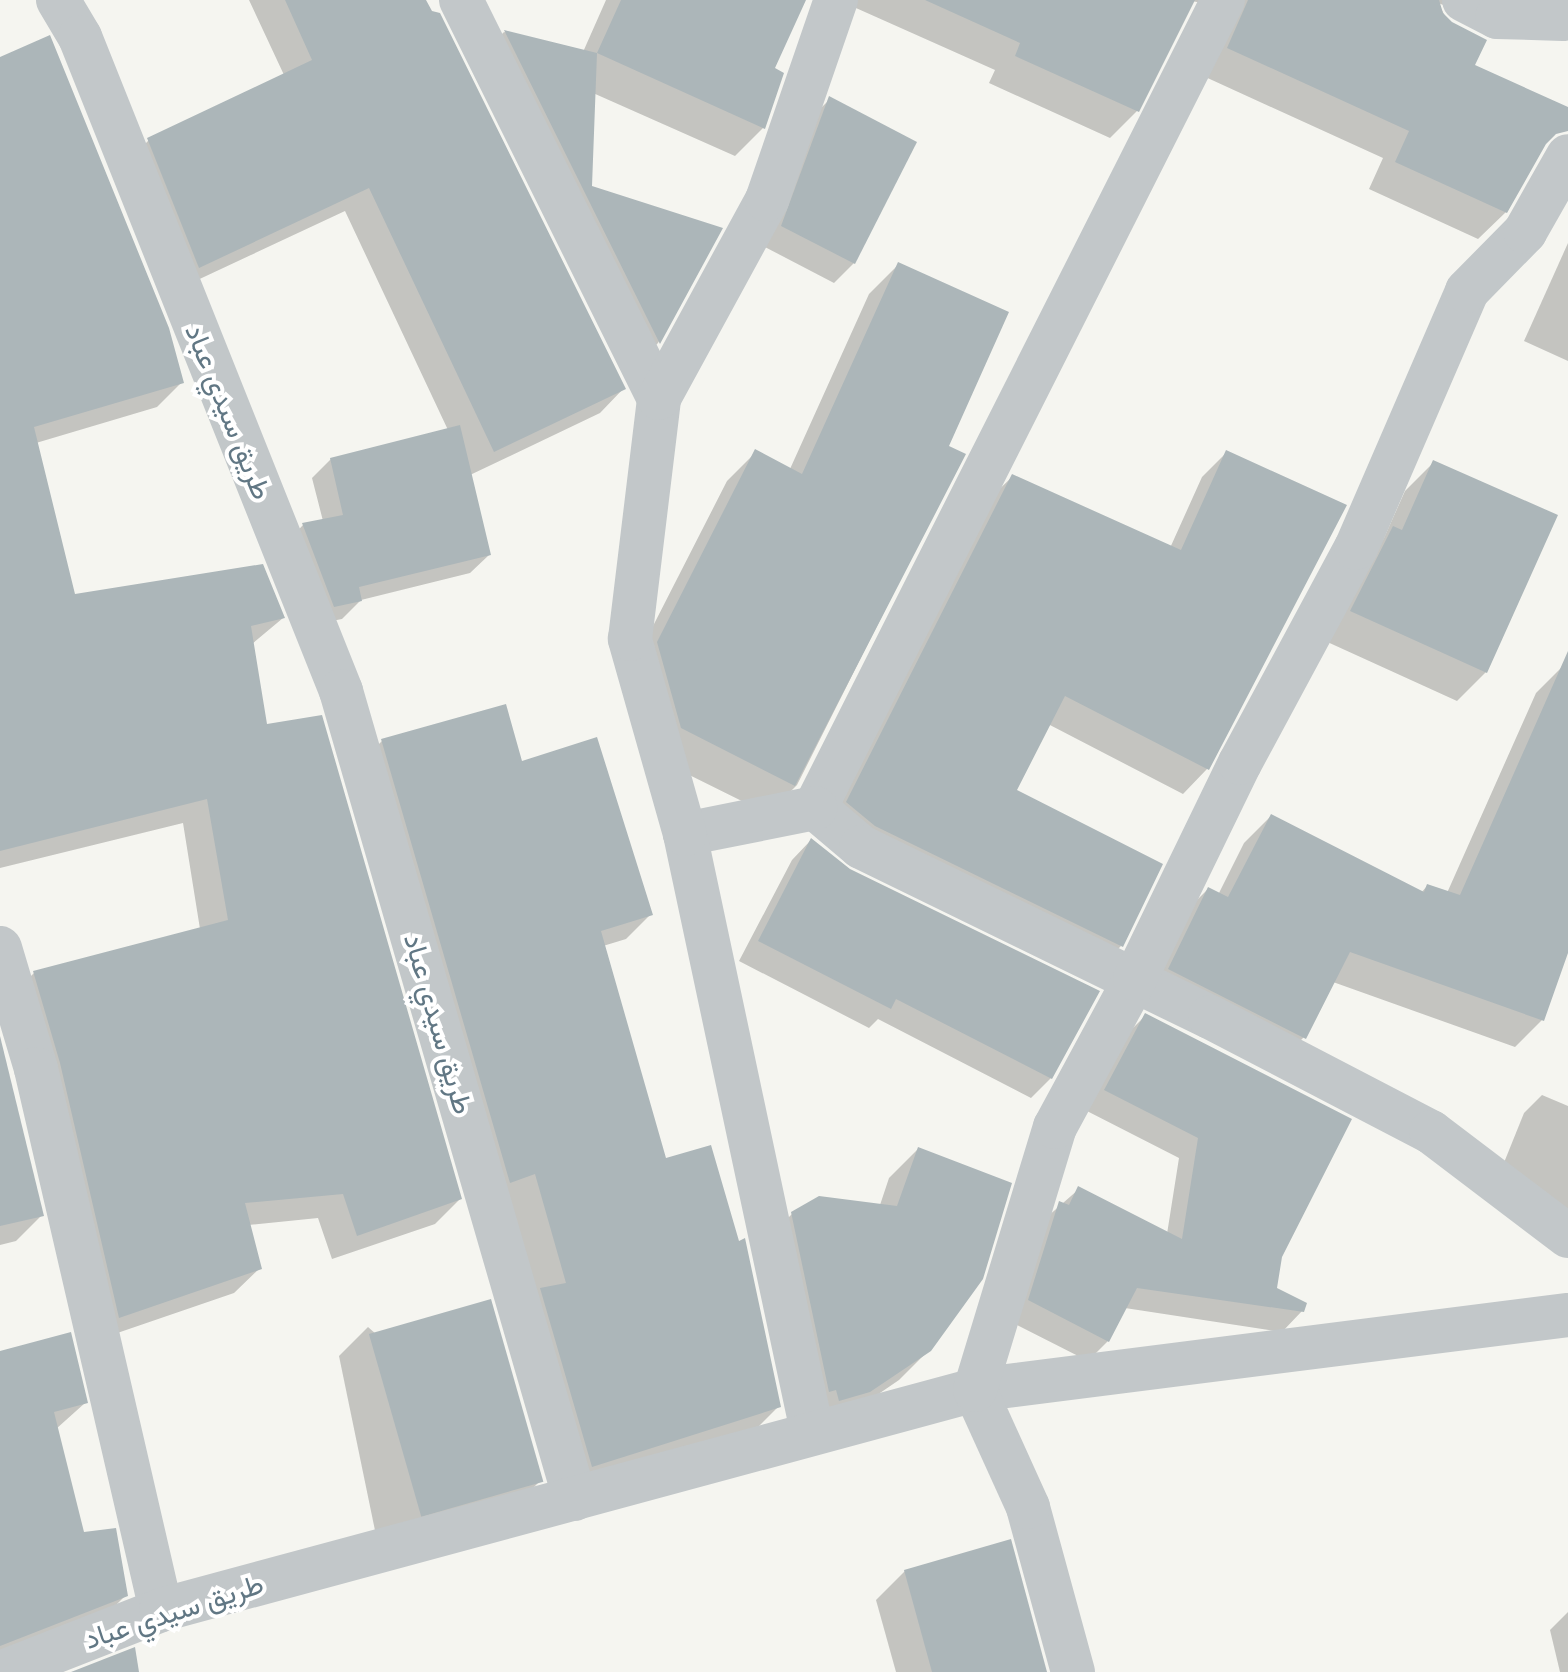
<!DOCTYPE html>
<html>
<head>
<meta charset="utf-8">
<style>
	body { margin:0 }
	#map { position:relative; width:1568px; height:1672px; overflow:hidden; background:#f5f5f0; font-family:Poppins,Vazirmatn,sans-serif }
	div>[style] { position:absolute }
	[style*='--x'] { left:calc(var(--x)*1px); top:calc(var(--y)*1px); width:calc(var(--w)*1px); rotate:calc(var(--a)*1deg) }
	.shadow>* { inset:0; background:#0003 }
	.building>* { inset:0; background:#acb6b9; transform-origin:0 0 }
	.minor>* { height:44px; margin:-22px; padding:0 22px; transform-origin:22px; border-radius:22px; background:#c2c7c9 }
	span { translate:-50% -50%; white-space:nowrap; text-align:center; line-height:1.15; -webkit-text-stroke:8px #fff; paint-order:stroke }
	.street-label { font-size:28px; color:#617784 }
</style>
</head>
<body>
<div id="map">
	<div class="shadow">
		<i style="clip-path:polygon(249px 0,424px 0,624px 388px,600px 413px,470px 475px,489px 555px,470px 573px,361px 600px,342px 619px,316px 624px,285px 544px,303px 525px,323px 521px,312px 478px,331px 459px,448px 430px,345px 211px,174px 291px,124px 165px,149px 140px,284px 75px)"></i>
		<i style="clip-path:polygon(606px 0,763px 0,773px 69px,763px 128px,735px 156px,593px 93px,590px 187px,720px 229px,658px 343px,639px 362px,485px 51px,504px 32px,583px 52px)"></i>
		<i style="clip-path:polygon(838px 0,1497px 0,1479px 18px,1438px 3px,1472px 66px,1543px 145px,1506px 212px,1478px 239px,1369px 189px,1383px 158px,1201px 75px,1206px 4px,1192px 1px,1137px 111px,1110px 138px,989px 83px,995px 70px)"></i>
		<i style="clip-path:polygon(49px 38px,167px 329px,182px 382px,157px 407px,36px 443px,74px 596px,283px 618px,252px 644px,265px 726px,460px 1199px,435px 1224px,332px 1259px,318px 1218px,248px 1225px,260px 1268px,234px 1293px,94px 1341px,9px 998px,34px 973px,200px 929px,183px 823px,0 868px,0 60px)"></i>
		<i style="clip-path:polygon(830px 99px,854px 263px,834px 283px,763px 246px,810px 119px)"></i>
		<i style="clip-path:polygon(1568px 243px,1568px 361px,1524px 341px)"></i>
		<i style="clip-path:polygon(898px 265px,946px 447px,963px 455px,797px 785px,768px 814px,653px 757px,629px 673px,727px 481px,756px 452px,790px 469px,869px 294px)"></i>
		<i style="clip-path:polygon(1227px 452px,1207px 769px,1183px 794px,1048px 724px,1015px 791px,1121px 946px,1097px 970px,823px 827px,987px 501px,1012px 477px,1170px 548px,1202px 477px)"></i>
		<i style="clip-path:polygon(1434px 462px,1486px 672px,1457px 701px,1323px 640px,1384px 538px,1405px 491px)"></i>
		<i style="clip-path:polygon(1563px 666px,1568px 668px,1568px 946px,1542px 1020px,1515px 1047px,1333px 982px,1304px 1037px,1277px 1064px,1142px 996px,1181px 916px,1208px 889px,1218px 895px,1244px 843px,1271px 816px,1421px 893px,1427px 886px,1447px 893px,1536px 693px)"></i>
		<i style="clip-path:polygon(382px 741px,520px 763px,651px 914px,626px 939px,603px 946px,664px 1161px,779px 1406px,754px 1431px,567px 1491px,357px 766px)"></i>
		<i style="clip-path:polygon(811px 840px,1051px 1078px,1031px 1098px,878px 1019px,869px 1028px,739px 961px,792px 860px)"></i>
		<i style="clip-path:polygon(1145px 1016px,1280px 1256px,1275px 1289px,1302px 1311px,1282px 1332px,1125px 1308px,1108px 1341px,1088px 1361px,1009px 1321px,1039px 1224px,1079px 1189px,1167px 1234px,1179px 1158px,1085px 1110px,1125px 1036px)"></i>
		<i style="clip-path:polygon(0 1043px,42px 1215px,16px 1241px,0 1245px)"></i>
		<i style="clip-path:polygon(1542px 1095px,1568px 1106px,1568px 1212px,1497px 1180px,1524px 1113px)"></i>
		<i style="clip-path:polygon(918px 1149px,929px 1350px,899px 1380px,839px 1421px,810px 1429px,763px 1243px,792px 1214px,880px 1205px,889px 1178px)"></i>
		<i style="clip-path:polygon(368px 1327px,541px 1480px,512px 1509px,378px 1545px,339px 1356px)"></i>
		<i style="clip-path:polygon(0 1353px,85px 1403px,56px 1429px,83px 1534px,126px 1595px,101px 1620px,0 1660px)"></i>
		<i style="clip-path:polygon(905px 1571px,1045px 1672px,896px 1672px,876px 1600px)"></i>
		<i style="clip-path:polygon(1568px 1612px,1568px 1672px,1560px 1672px,1550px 1630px)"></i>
	</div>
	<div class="building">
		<i style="clip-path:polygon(285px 0,426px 0,432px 11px,440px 13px,626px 389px,494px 452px,369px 188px,199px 268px,147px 138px,312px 60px)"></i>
		<i style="clip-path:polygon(621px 0,806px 0,775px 68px,784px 73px,765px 129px,597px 53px)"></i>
		<i style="clip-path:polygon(925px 0,1195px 0,1139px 112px,1015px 56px,1020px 43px)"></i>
		<i style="clip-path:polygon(1248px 0,1439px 0,1443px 13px,1452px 22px,1487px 40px,1475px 65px,1568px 107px,1568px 131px,1556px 134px,1546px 144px,1507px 213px,1395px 162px,1409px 131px,1227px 48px)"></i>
		<i style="clip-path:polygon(504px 30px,597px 53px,592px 186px,723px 228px,660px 344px)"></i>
		<i style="clip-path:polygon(50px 35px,169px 328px,184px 383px,34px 427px,75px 594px,263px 564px,285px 618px,251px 626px,267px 724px,322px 715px,462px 1199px,357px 1236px,343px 1194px,245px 1203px,262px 1269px,119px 1318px,60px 1063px,33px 971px,228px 920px,207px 799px,0 851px,0 57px)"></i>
		<i style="clip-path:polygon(829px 96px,917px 142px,855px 264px,781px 226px)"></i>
		<i style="clip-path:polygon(898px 262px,1009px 312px,949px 446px,966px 454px,795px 786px,681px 728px,657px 642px,755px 449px,802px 474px)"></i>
		<i style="clip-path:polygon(460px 425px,491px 555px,359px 587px,362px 601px,334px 607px,302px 523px,343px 515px,330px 458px)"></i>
		<i style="clip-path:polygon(1226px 450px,1347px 505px,1209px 770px,1065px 696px,1017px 790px,1163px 864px,1123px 947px,875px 826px,846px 802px,1012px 474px,1181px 550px)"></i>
		<i style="clip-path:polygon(1433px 460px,1558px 515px,1487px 673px,1350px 611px,1393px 526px,1402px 530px)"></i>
		<i style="clip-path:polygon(1568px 651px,1568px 953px,1544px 1021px,1350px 952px,1306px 1039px,1168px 969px,1208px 887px,1228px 897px,1271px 814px,1424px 892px,1427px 884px,1460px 895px)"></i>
		<i style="clip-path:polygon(506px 704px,522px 761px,597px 737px,653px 915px,601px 931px,666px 1158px,711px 1145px,739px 1241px,745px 1238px,781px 1407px,592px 1467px,540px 1288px,566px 1283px,535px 1174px,510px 1183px,381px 739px)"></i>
		<i style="clip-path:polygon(811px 838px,850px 869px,1100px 991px,1052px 1079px,896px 999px,891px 1009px,758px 941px)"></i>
		<i style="clip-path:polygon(1145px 1013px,1352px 1119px,1282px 1257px,1277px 1288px,1307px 1303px,1304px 1312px,1137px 1288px,1109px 1342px,1028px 1300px,1059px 1201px,1069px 1205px,1078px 1186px,1182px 1239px,1198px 1138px,1104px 1090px)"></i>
		<i style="clip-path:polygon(0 1036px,44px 1216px,0 1226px)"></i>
		<i style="clip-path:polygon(918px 1147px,1012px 1183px,983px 1279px,931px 1351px,870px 1392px,839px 1401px,836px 1390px,829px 1392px,791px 1212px,819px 1196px,897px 1206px)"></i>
		<i style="left:491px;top:1299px;width:190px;height:127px;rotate:74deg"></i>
		<i style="clip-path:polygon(71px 1332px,88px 1403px,54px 1412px,84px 1532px,116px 1528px,128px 1596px,0 1646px,0 1351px)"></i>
		<i style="clip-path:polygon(1011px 1539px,1047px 1672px,932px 1672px,904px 1570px)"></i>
		<i style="clip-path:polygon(135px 1647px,139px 1672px,71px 1672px)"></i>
	</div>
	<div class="minor">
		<i style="--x:58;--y:0;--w:43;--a:59.3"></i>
		<i style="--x:80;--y:37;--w:704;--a:68.24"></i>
		<i style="--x:341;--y:691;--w:841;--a:73.85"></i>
		<i style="--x:461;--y:0;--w:445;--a:63.6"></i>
		<i style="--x:1464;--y:0;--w:37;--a:27"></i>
		<i style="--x:1497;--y:17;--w:66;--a:1.7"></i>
		<i style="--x:815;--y:808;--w:905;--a:-63.21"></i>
		<i style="--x:815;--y:808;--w:60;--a:40.3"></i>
		<i style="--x:861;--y:847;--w:388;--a:26"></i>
		<i style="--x:1210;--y:1017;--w:249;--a:27.5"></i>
		<i style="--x:1431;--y:1132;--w:172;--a:37.2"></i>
		<i style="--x:685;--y:834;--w:133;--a:-11.3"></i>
		<i style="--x:0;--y:948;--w:126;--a:73.4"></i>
		<i style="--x:36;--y:1069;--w:555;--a:76.99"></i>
		<i style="--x:812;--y:1431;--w:610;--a:-102.01"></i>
		<i style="--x:685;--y:834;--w:203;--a:-105.8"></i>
		<i style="--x:630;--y:639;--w:243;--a:-83.1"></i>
		<i style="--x:659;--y:398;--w:226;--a:-61.4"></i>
		<i style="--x:767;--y:200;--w:212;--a:-71"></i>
		<i style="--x:3;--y:1672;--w:170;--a:-21.4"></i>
		<i style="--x:161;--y:1610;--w:843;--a:-15.12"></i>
		<i style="--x:975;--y:1390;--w:598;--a:-7.21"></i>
		<i style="--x:1073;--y:1672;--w:171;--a:-105.3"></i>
		<i style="--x:1028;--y:1507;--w:128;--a:-114.4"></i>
		<i style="--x:975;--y:1390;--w:275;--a:-73.1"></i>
		<i style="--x:1055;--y:1127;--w:168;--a:-61.6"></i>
		<i style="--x:1135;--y:979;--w:240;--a:-64.1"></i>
		<i style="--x:1240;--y:763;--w:244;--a:-61.7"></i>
		<i style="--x:1356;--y:548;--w:280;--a:-66.6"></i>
		<i style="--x:1467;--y:291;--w:83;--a:-45.5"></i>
		<i style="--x:1525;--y:232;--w:87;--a:-60.5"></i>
	</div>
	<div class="street-label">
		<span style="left:228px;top:412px;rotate:68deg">طريق سيدي عباد</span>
		<span style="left:438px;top:1024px;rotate:74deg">طريق سيدي عباد</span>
		<span style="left:174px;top:1612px;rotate:-18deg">طريق سيدي عباد</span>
	</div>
</div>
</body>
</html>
